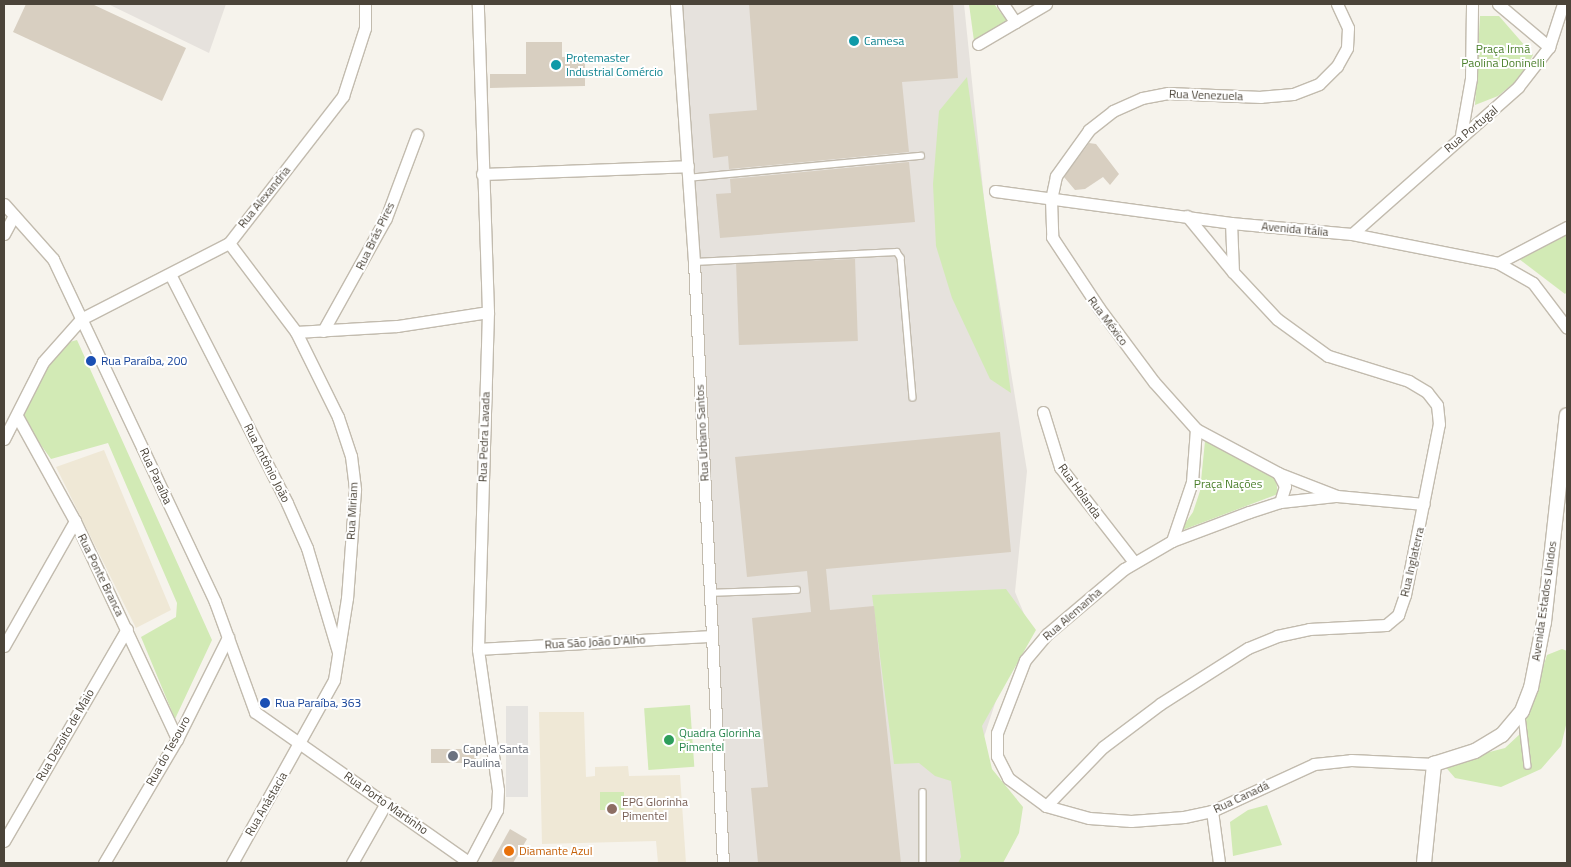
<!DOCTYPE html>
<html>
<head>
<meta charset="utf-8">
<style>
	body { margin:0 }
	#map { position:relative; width:1571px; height:867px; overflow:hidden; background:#f6f3ec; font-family:"Titillium Web",sans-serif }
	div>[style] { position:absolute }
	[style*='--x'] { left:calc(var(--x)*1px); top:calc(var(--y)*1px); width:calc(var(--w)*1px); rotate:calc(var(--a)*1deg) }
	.industrial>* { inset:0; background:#e6e2dd }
	.education>* { inset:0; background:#efe8d6 }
	.green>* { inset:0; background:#d2eab5; transform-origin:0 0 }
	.parking>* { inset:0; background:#e5e3e0; transform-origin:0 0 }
	.building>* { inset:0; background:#d8cfc1; transform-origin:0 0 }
	.roads { filter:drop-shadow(1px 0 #c2bbae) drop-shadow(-1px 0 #c2bbae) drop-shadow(0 1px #c2bbae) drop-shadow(0 -1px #c2bbae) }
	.service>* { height:5.5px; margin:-2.75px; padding:0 2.75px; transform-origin:2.75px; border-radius:2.75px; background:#fff }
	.minor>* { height:11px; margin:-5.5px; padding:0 5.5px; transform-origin:5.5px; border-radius:5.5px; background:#fff }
	.tertiary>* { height:14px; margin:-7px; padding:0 7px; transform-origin:7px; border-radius:7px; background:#fff }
	.dots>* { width:14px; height:14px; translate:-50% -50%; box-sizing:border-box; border:2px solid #fff; border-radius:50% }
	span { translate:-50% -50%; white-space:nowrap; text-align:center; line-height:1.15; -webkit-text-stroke:4px #fff; paint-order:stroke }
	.culture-label { font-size:12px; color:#0d838f }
	.left { translate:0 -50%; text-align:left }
	.park-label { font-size:12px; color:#4a7f2a }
	.street-label { font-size:12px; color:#4b4439 }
	.transit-label { font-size:12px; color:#164399 }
	.leisure-label { font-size:12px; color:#27864d }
	.worship-label { font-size:12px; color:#5b616d }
	.education-label { font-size:12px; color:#785e54 }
	.food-label { font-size:12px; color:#c56008 }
	.frame { position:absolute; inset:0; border:5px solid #4b4439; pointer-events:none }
</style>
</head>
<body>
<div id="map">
	<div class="industrial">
		<i style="clip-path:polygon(108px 4px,226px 4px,209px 53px)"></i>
		<i style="clip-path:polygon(677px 4px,964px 4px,986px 218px,1027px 471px,1015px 592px,1032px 633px,1009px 661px,981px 746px,1001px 863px,726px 863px)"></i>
	</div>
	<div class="education">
		<i style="clip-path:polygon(104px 450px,171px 610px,136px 628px,56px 467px)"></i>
		<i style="clip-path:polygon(539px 712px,584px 712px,586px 777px,595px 776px,595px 767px,628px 766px,629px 776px,680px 775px,686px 863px,658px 863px,656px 841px,542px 844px)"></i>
	</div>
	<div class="green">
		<i style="clip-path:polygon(969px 4px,994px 4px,1008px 22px,974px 41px)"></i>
		<i style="clip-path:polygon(1480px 16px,1499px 16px,1533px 55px,1520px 78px,1498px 96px,1475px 105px)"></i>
		<i style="clip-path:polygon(967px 77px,1011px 393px,990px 379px,952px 298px,936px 246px,933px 184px,939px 111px)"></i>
		<i style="clip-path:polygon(1567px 232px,1567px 292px,1565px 294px,1519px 259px)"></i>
		<i style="clip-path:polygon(77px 340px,212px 640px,175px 719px,141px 637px,176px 617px,177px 603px,108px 443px,51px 459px,22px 419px,23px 407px,38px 378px,62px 344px)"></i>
		<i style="clip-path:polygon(1205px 441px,1267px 471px,1276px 480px,1278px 494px,1180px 531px,1193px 512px,1200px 491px)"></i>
		<i style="clip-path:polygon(1006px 589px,1036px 630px,982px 726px,992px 769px,1023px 807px,1019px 833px,1003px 863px,958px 863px,961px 857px,951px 781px,935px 776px,919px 763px,894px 764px,872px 595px)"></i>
		<i style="clip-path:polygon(1562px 649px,1567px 651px,1567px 721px,1561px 746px,1541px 769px,1501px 787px,1455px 778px,1443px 764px,1505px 748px,1521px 733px,1547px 655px)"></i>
		<i style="left:690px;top:705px;width:62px;height:46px;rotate:86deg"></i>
		<i style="left:624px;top:792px;width:18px;height:24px;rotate:90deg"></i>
		<i style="clip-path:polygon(1267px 805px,1282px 845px,1233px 856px,1230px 822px,1248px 810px)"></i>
	</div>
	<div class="parking">
		<i style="left:506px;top:706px;width:22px;height:91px"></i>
	</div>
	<div class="building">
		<i style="clip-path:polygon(26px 4px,92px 4px,186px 48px,162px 101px,13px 32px)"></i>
		<i style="clip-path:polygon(749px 4px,953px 4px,958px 78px,902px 82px,909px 152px,729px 169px,728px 156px,713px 158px,709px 114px,757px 110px)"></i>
		<i style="clip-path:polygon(526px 42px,562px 42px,562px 57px,585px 56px,585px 86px,490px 88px,490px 74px,526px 74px)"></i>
		<i style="clip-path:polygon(1089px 143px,1096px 144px,1119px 174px,1110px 185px,1103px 177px,1085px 189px,1075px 190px,1064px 177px)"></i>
		<i style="clip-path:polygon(909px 162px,915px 222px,720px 238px,716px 194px,731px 193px,730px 179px)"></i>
		<i style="left:855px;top:259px;width:82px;height:119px;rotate:88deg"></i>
		<i style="clip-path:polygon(1000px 432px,1011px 552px,826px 569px,830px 610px,874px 606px,901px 863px,758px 863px,751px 788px,768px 787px,752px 618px,811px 612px,807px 571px,747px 577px,735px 457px)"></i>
		<i style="left:476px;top:749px;width:14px;height:45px;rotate:90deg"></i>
		<i style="clip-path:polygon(510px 829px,527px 839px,513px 863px,491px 863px)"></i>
	</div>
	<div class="roads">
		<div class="service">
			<i style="--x:687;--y:178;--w:235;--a:-5.4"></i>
			<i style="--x:694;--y:262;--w:203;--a:-2.8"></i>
			<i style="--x:897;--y:252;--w:7;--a:56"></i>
			<i style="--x:901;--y:258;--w:140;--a:85.1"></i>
			<i style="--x:709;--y:593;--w:88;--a:-2"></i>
			<i style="--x:1522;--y:716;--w:50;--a:83.2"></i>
			<i style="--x:923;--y:792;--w:71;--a:90"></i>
		</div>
		<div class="minor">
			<i style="--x:676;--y:4;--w:259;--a:86"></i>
			<i style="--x:694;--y:262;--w:602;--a:87.24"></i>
			<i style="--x:1003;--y:4;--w:22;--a:56"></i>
			<i style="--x:1337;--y:4;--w:26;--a:65"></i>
			<i style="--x:1348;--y:28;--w:20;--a:93"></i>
			<i style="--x:1347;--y:48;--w:21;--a:119"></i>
			<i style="--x:1337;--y:66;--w:25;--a:135"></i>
			<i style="--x:1319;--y:84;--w:28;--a:159"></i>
			<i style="--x:1293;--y:94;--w:32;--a:175"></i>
			<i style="--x:1261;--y:97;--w:93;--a:-177.5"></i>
			<i style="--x:1168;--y:93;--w:26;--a:169"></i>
			<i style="--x:1142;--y:98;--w:32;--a:156"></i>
			<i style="--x:1113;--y:111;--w:31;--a:142"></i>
			<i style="--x:1089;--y:130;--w:57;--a:125.7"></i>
			<i style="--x:1056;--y:176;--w:24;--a:102"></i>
			<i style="--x:1051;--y:199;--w:38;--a:88"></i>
			<i style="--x:1052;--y:237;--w:85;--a:56.5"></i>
			<i style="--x:1099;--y:308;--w:92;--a:53.4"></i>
			<i style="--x:1154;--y:382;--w:63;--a:48.2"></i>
			<i style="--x:1196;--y:429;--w:93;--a:28.2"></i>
			<i style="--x:1278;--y:473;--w:63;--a:21.3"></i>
			<i style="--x:1337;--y:496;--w:87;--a:5.3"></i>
			<i style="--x:1498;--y:4;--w:67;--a:40.1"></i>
			<i style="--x:978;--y:44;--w:79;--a:-30.5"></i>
			<i style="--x:1461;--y:135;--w:58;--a:-80"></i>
			<i style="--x:1471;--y:78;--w:74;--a:-89.2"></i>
			<i style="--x:482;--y:174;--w:206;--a:-2.2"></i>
			<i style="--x:995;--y:191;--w:238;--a:7.7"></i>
			<i style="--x:1231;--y:223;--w:121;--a:5.2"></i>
			<i style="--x:1352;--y:234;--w:149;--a:11.2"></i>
			<i style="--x:1498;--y:263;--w:40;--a:29.7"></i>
			<i style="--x:1533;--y:283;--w:56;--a:52.9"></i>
			<i style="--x:4;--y:204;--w:74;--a:48.3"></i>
			<i style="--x:53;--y:259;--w:379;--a:64.7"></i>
			<i style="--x:215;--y:602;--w:117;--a:70"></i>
			<i style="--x:255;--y:712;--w:263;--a:35.1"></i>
			<i style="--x:1187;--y:216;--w:72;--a:50.6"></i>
			<i style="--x:4;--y:234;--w:21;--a:-62"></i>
			<i style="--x:1352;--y:234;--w:222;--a:-41.5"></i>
			<i style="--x:1518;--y:87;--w:51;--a:-52.2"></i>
			<i style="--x:1549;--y:47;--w:45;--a:-72"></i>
			<i style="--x:229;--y:243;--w:111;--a:53"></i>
			<i style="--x:296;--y:332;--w:95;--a:63.7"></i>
			<i style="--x:338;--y:417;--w:41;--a:71.6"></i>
			<i style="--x:351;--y:456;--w:34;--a:83"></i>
			<i style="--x:355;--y:490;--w:108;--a:94.2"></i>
			<i style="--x:347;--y:598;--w:83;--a:99"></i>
			<i style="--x:334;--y:680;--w:210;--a:119.1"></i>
			<i style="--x:1498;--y:263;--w:78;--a:-27.6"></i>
			<i style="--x:171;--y:276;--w:255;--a:62.9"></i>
			<i style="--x:287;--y:503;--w:49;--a:66"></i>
			<i style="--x:307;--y:548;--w:109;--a:73.4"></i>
			<i style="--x:323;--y:331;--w:129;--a:-60.9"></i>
			<i style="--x:386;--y:218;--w:89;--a:-69.5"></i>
			<i style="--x:296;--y:332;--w:101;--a:-3.4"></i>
			<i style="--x:397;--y:326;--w:92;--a:-8.7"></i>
			<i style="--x:1043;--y:412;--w:58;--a:72.8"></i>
			<i style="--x:1060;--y:467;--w:120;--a:52.1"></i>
			<i style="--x:17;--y:416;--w:120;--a:61.1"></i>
			<i style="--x:75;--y:521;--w:241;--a:64.9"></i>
			<i style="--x:4;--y:439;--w:86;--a:-63.1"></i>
			<i style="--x:43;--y:362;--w:57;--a:-48.5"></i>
			<i style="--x:81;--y:319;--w:166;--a:-27.2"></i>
			<i style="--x:229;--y:243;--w:186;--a:-52.2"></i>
			<i style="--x:343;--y:96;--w:71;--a:-72.1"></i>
			<i style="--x:365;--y:28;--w:24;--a:-90"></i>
			<i style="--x:1278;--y:473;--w:15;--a:62"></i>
			<i style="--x:1285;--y:486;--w:17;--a:107"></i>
			<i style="--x:1335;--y:496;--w:55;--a:173.8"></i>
			<i style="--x:1280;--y:502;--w:33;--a:162"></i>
			<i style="--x:1249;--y:512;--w:82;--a:159.4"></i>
			<i style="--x:1172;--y:541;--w:56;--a:149.7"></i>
			<i style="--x:1124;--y:569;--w:101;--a:139.8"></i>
			<i style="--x:1047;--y:634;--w:34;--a:130"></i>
			<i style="--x:1025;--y:660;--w:78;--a:111"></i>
			<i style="--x:997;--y:733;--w:23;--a:90"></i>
			<i style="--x:997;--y:756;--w:25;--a:63"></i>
			<i style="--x:1008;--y:778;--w:47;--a:36.4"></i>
			<i style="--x:1046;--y:806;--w:45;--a:15.6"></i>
			<i style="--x:1089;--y:818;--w:42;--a:4.1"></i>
			<i style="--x:1131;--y:821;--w:53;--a:-4.3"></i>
			<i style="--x:1184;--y:817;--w:29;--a:-12"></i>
			<i style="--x:1212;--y:811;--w:112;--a:-24.7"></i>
			<i style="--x:1314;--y:764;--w:37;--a:-6"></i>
			<i style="--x:1351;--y:760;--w:83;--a:2.8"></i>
			<i style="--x:1172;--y:541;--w:62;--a:-71.3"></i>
			<i style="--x:1192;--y:482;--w:53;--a:-85.7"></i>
			<i style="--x:4;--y:646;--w:144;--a:-60.4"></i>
			<i style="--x:478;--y:649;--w:234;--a:-3.2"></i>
			<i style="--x:1046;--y:806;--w:82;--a:-46"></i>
			<i style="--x:1103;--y:747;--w:71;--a:-37"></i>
			<i style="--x:1160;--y:704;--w:104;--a:-32.5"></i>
			<i style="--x:1248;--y:648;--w:31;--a:-22"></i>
			<i style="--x:1277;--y:636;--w:33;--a:-12"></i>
			<i style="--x:1309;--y:629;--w:77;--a:-3"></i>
			<i style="--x:1386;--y:625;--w:16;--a:-40"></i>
			<i style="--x:1398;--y:615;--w:21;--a:-71"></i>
			<i style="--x:1405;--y:595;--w:174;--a:-78.8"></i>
			<i style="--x:1439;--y:424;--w:19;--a:-96"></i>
			<i style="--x:1437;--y:405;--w:16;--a:-128"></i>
			<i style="--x:1427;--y:392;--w:21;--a:-149"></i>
			<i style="--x:1409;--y:381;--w:85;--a:-162.8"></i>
			<i style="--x:1328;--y:356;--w:63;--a:-144"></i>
			<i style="--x:1277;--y:319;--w:64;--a:-133.1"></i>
			<i style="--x:1233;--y:272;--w:49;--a:-92.3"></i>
			<i style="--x:1212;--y:811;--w:52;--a:82.3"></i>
			<i style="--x:4;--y:841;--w:245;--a:-59.9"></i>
			<i style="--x:104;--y:863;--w:144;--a:-59.5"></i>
			<i style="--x:177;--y:739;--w:114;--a:-63.4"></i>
			<i style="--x:352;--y:863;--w:69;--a:-60.5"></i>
			<i style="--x:469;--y:863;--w:60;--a:-62.2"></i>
			<i style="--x:497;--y:810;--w:20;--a:-87"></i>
			<i style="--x:498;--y:790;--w:142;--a:-98.1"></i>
			<i style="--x:478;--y:649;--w:337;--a:-88.3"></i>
			<i style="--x:488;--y:312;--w:308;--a:-91.9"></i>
		</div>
		<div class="tertiary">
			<i style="--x:1424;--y:863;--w:100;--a:-84.2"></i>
			<i style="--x:1434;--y:764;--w:43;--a:-17.6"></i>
			<i style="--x:1475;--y:751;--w:31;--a:-31"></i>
			<i style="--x:1502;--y:735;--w:31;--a:-50"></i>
			<i style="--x:1522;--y:711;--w:25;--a:-69"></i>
			<i style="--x:1531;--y:688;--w:67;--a:-78.9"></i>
			<i style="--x:1544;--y:622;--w:208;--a:-83.7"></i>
		</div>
	</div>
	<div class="dots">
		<i style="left:854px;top:41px;background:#0f9aa8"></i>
		<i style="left:556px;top:65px;background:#0f9aa8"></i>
		<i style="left:91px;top:361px;background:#1a4fb4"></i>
		<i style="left:265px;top:703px;background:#1a4fb4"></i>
		<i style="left:669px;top:740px;background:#2e9e5b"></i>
		<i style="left:453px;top:756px;background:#6b7280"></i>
		<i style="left:612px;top:809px;background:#8d6e63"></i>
		<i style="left:509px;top:851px;background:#e8710a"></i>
	</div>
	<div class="culture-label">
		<span class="left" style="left:864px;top:41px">Camesa</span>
		<span class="left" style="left:566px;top:65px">Protemaster<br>Industrial Comércio</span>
	</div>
	<div class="park-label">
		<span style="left:1503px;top:56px">Praça Irmã<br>Paolina Doninelli</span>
		<span style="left:1228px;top:484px">Praça Nações</span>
	</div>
	<div class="street-label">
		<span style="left:1206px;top:95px;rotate:2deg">Rua Venezuela</span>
		<span style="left:1471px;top:129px;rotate:-40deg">Rua Portugal</span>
		<span style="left:264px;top:197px;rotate:-51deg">Rua Alexandria</span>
		<span style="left:1295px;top:229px;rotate:5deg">Avenida Itália</span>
		<span style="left:375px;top:236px;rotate:-64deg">Rua Brás Pires</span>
		<span style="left:1108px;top:321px;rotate:53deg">Rua México</span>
		<span style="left:702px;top:433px;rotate:-93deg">Rua Urbano Santos</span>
		<span style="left:484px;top:437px;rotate:-88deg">Rua Pedra Lavada</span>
		<span style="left:267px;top:463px;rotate:63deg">Rua Antônio João</span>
		<span style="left:156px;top:476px;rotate:65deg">Rua Paraíba</span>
		<span style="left:1080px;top:491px;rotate:54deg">Rua Holanda</span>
		<span style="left:352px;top:511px;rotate:-87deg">Rua Miriam</span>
		<span style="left:1412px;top:562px;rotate:-77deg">Rua Inglaterra</span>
		<span style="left:101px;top:575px;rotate:64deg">Rua Ponte Branca</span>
		<span style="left:1544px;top:601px;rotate:-82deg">Avenida Estados Unidos</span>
		<span style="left:1072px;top:614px;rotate:-41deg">Rua Alemanha</span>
		<span style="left:595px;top:642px;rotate:-3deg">Rua São João D'Alho</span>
		<span style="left:65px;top:735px;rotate:-60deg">Rua Dezoito de Maio</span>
		<span style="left:168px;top:751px;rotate:-61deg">Rua do Tesouro</span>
		<span style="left:1241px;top:797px;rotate:-25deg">Rua Canadá</span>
		<span style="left:386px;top:803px;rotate:35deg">Rua Porto Martinho</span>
		<span style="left:266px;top:804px;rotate:-60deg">Rua Anástacia</span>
	</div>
	<div class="transit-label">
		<span class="left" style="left:101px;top:361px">Rua Paraíba, 200</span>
		<span class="left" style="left:275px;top:703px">Rua Paraíba, 363</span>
	</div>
	<div class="leisure-label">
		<span class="left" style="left:679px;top:740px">Quadra Glorinha<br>Pimentel</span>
	</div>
	<div class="worship-label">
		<span class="left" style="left:463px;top:756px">Capela Santa<br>Paulina</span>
	</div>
	<div class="education-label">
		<span class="left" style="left:622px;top:809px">EPG Glorinha<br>Pimentel</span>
	</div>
	<div class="food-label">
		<span class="left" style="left:519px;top:851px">Diamante Azul</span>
	</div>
	<div class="frame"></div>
</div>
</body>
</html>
